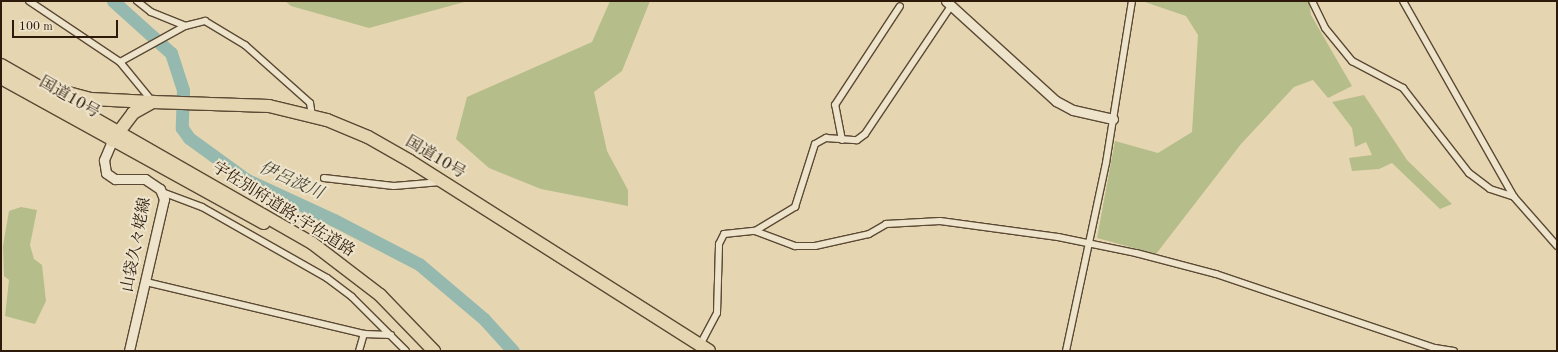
<!DOCTYPE html>
<html>
<head>
<meta charset="utf-8">
<style>
	body { margin:0 }
	#map { position:relative; width:1558px; height:352px; overflow:hidden; background:#e5d6b1; font-family:"Old Standard TT","Noto Serif JP",serif }
	div>[style] { position:absolute }
	[style*='--x'] { left:calc(var(--x)*1px); top:calc(var(--y)*1px); width:calc(var(--w)*1px); rotate:calc(var(--a)*1deg) }
	.green>* { inset:0; background:#b5bd8b }
	.river>* { height:13px; margin:-6.5px; padding:0 6.5px; transform-origin:6.5px; border-radius:6.5px; background:#96b9af }
	.roads { filter:drop-shadow(1px 0 #5b4934) drop-shadow(-1px 0 #5b4934) drop-shadow(0 1px #5b4934) drop-shadow(0 -1px #5b4934) }
	.street>* { height:6px; margin:-3px; padding:0 3px; transform-origin:3px; border-radius:3px; background:#eee4cc }
	.secondary>* { height:9px; margin:-4.5px; padding:0 4.5px; transform-origin:4.5px; border-radius:4.5px; background:#eee4cc }
	.highway>* { height:12px; margin:-6px; padding:0 6px; transform-origin:6px; border-radius:6px; background:#e5d6b1 }
	span { translate:-50% -50%; white-space:nowrap; text-align:center; line-height:1.15; -webkit-text-stroke:4px #eee4cc; paint-order:stroke }
	.street-label { font-size:16px; color:#2d1a0a }
	.water-label { font-size:17px; color:#4c4a3c; font-style:italic }
	.frame { position:absolute; inset:0; border:2px solid #2d1a0a; pointer-events:none }
	.scale { position:absolute; left:12px; top:20px; width:106px; height:18px; box-sizing:border-box; border:2px solid #2d1a0a; border-top:0; padding-left:5px; font-size:12px; line-height:14px; white-space:nowrap; color:#2d1a0a; -webkit-text-stroke:3px #eee4cc; paint-order:stroke }
</style>
</head>
<body>
<div id="map">
	<div class="green">
		<i style="clip-path:polygon(285px 1px,468px 1px,369px 28px,291px 6px)"></i>
		<i style="clip-path:polygon(610px 1px,650px 1px,622px 71px,594px 92px,607px 151px,628px 190px,628px 206px,541px 189px,489px 168px,456px 139px,467px 97px,592px 42px)"></i>
		<i style="clip-path:polygon(1142px 1px,1309px 1px,1311px 15px,1352px 86px,1328px 98px,1313px 80px,1294px 87px,1241px 144px,1156px 254px,1097px 238px,1115px 141px,1158px 153px,1192px 132px,1198px 35px,1186px 16px)"></i>
		<i style="clip-path:polygon(1364px 95px,1407px 160px,1452px 204px,1440px 209px,1392px 163px,1379px 169px,1352px 171px,1349px 158px,1372px 155px,1366px 142px,1355px 147px,1352px 128px,1332px 102px)"></i>
		<i style="clip-path:polygon(21px 207px,37px 210px,30px 245px,34px 259px,42px 265px,46px 301px,35px 324px,5px 316px,9px 280px,4px 276px,3px 246px,9px 211px)"></i>
	</div>
	<div class="river">
		<i style="--x:113;--y:1;--w:78;--a:41.9"></i>
		<i style="--x:171;--y:53;--w:39;--a:72"></i>
		<i style="--x:183;--y:90;--w:38;--a:92"></i>
		<i style="--x:182;--y:128;--w:12;--a:55"></i>
		<i style="--x:189;--y:138;--w:72;--a:35.9"></i>
		<i style="--x:247;--y:180;--w:96;--a:24.7"></i>
		<i style="--x:334;--y:220;--w:96;--a:27.4"></i>
		<i style="--x:419;--y:264;--w:85;--a:40.2"></i>
		<i style="--x:484;--y:319;--w:43;--a:47.8"></i>
	</div>
	<div class="roads">
		<div class="street">
			<i style="--x:29;--y:1;--w:110;--a:33.8"></i>
			<i style="--x:120;--y:62;--w:50;--a:50.6"></i>
			<i style="--x:137;--y:1;--w:18;--a:38"></i>
			<i style="--x:151;--y:12;--w:37;--a:22"></i>
			<i style="--x:1312;--y:1;--w:30;--a:64"></i>
			<i style="--x:1325;--y:28;--w:43;--a:50.7"></i>
			<i style="--x:1352;--y:61;--w:58;--a:27.9"></i>
			<i style="--x:1403;--y:88;--w:108;--a:52.2"></i>
			<i style="--x:1469;--y:173;--w:26;--a:37"></i>
			<i style="--x:1490;--y:189;--w:25;--a:18"></i>
			<i style="--x:1403;--y:1;--w:225;--a:60.5"></i>
			<i style="--x:1514;--y:197;--w:65;--a:48.7"></i>
			<i style="--x:120;--y:62;--w:74;--a:-29"></i>
			<i style="--x:185;--y:26;--w:21;--a:-14"></i>
			<i style="--x:205;--y:21;--w:47;--a:31"></i>
			<i style="--x:245;--y:45;--w:87;--a:41.7"></i>
			<i style="--x:310;--y:103;--w:12;--a:81"></i>
			<i style="--x:842;--y:140;--w:36;--a:-101"></i>
			<i style="--x:835;--y:105;--w:118;--a:-56.7"></i>
			<i style="--x:324;--y:178;--w:70;--a:6.5"></i>
			<i style="--x:394;--y:186;--w:47;--a:-4.9"></i>
			<i style="--x:162;--y:192;--w:43;--a:20.6"></i>
			<i style="--x:202;--y:207;--w:144;--a:29.6"></i>
			<i style="--x:327;--y:278;--w:31;--a:37"></i>
			<i style="--x:352;--y:297;--w:76;--a:45"></i>
			<i style="--x:755;--y:231;--w:47;--a:-31"></i>
			<i style="--x:795;--y:207;--w:66;--a:-72.4"></i>
			<i style="--x:815;--y:144;--w:13;--a:-29"></i>
			<i style="--x:826;--y:138;--w:31;--a:4"></i>
			<i style="--x:857;--y:140;--w:10;--a:-37"></i>
			<i style="--x:865;--y:134;--w:154;--a:-56.1"></i>
			<i style="--x:146;--y:282;--w:224;--a:13.4"></i>
			<i style="--x:364;--y:334;--w:27;--a:2"></i>
			<i style="--x:700;--y:345;--w:36;--a:-62"></i>
			<i style="--x:717;--y:313;--w:69;--a:-88.3"></i>
			<i style="--x:719;--y:244;--w:11;--a:-63"></i>
			<i style="--x:724;--y:234;--w:31;--a:-6"></i>
			<i style="--x:755;--y:231;--w:43;--a:20.6"></i>
			<i style="--x:795;--y:246;--w:20;--a:0"></i>
			<i style="--x:815;--y:246;--w:55;--a:-12.5"></i>
			<i style="--x:869;--y:234;--w:20;--a:-30"></i>
			<i style="--x:886;--y:224;--w:54;--a:-3.2"></i>
			<i style="--x:940;--y:221;--w:119;--a:7.7"></i>
			<i style="--x:1058;--y:237;--w:80;--a:11.6"></i>
			<i style="--x:1136;--y:253;--w:83;--a:14.7"></i>
			<i style="--x:1216;--y:274;--w:231;--a:18.7"></i>
			<i style="--x:1435;--y:348;--w:19;--a:9"></i>
			<i style="--x:359;--y:351;--w:18;--a:-74"></i>
			<i style="--x:1066;--y:351;--w:192;--a:-78"></i>
			<i style="--x:1106;--y:163;--w:164;--a:-80.9"></i>
		</div>
		<div class="secondary">
			<i style="--x:946;--y:1;--w:149;--a:42.3"></i>
			<i style="--x:1056;--y:101;--w:19;--a:28"></i>
			<i style="--x:1073;--y:110;--w:41;--a:12.7"></i>
			<i style="--x:112;--y:141;--w:21;--a:113"></i>
			<i style="--x:104;--y:160;--w:13;--a:81"></i>
			<i style="--x:106;--y:173;--w:11;--a:34"></i>
			<i style="--x:115;--y:179;--w:30;--a:0"></i>
			<i style="--x:145;--y:179;--w:18;--a:34"></i>
			<i style="--x:160;--y:189;--w:11;--a:68"></i>
			<i style="--x:164;--y:199;--w:156;--a:103"></i>
		</div>
		<div class="highway">
			<i style="--x:1;--y:65;--w:358;--a:29.8"></i>
			<i style="--x:312;--y:243;--w:86;--a:37.4"></i>
			<i style="--x:380;--y:295;--w:78;--a:46"></i>
			<i style="--x:1;--y:78;--w:300;--a:28.9"></i>
			<i style="--x:57;--y:90;--w:35;--a:15"></i>
			<i style="--x:91;--y:99;--w:60;--a:2.9"></i>
			<i style="--x:112;--y:141;--w:35;--a:-53"></i>
			<i style="--x:133;--y:113;--w:23;--a:-29"></i>
			<i style="--x:153;--y:102;--w:116;--a:2"></i>
			<i style="--x:269;--y:106;--w:60;--a:13.6"></i>
			<i style="--x:327;--y:120;--w:44;--a:22.5"></i>
			<i style="--x:368;--y:137;--w:48;--a:29.7"></i>
			<i style="--x:410;--y:161;--w:354;--a:32.4"></i>
		</div>
	</div>
	<div class="street-label">
		<span style="left:69px;top:98px;rotate:30deg">国道10号</span>
		<span style="left:435px;top:158px;rotate:31deg">国道10号</span>
		<span style="left:283px;top:210px;rotate:32deg">宇佐別府道路;宇佐道路</span>
		<span style="left:137px;top:245px;rotate:-79deg">山袋久々姥線</span>
	</div>
	<div class="water-label">
		<span style="left:291px;top:181px;rotate:24deg">伊呂波川</span>
	</div>
	<div class="frame"></div>
	<div class="scale">100 m</div>
</div>
</body>
</html>
